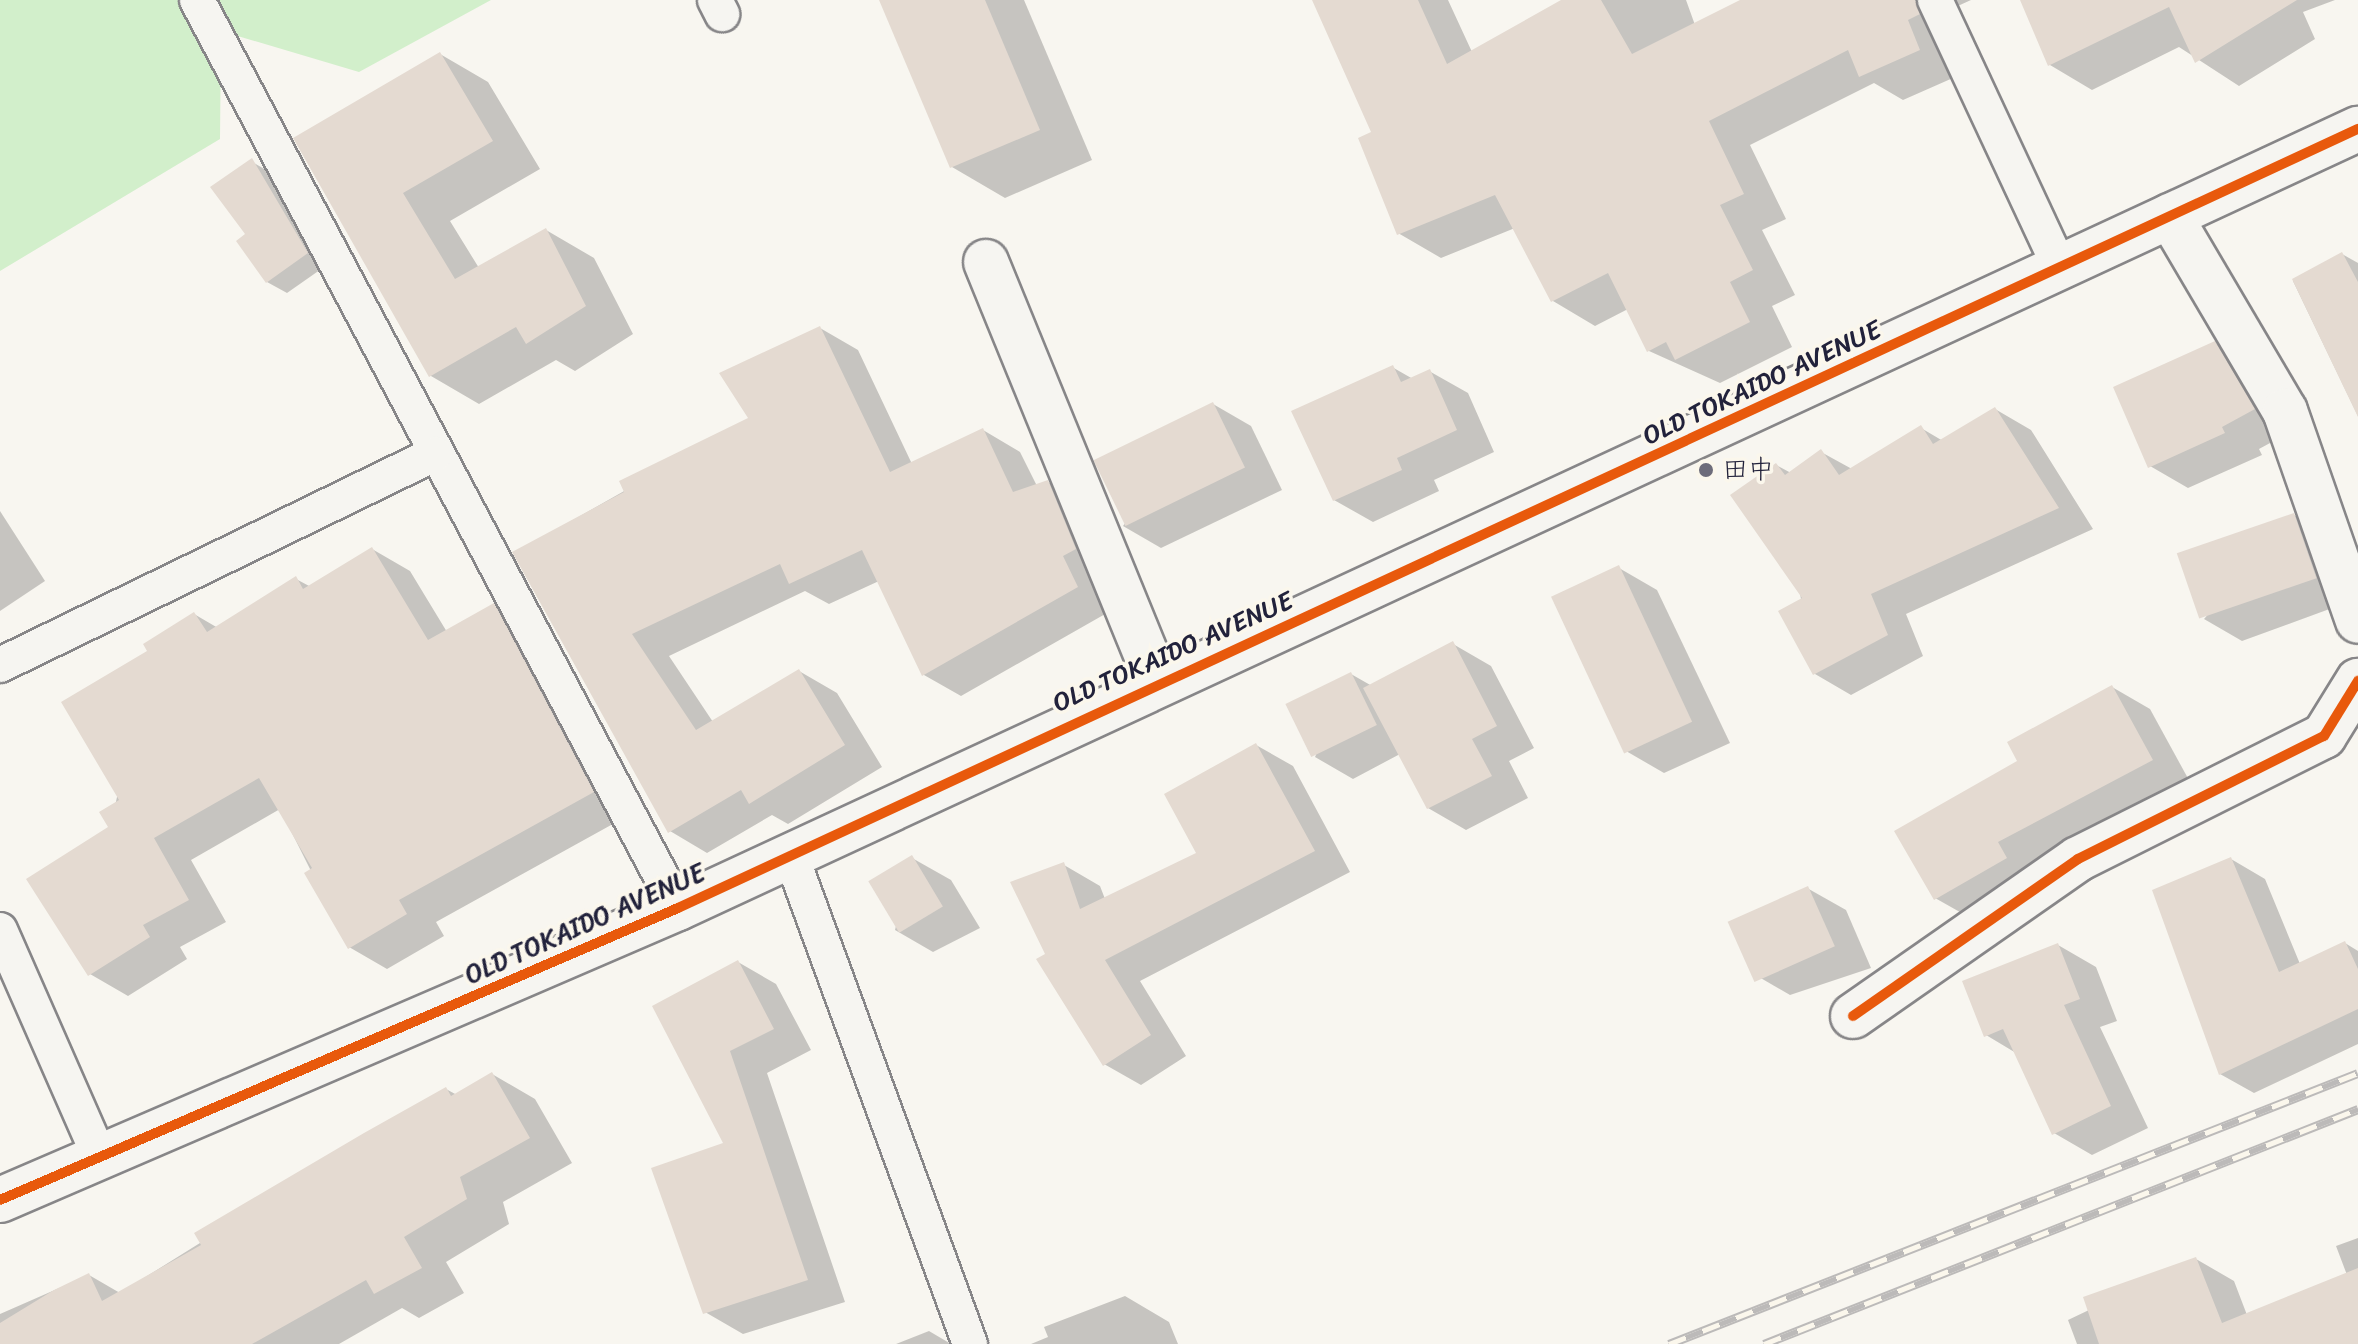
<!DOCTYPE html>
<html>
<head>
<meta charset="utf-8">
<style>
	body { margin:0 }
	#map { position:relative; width:2358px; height:1344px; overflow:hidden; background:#f8f6f0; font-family:Sriracha,"Klee One",sans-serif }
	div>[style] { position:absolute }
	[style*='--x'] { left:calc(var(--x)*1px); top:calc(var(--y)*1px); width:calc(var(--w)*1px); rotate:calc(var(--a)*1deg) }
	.green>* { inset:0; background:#d2efcb }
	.shadow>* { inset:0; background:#0003 }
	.building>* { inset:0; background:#e4dad1; transform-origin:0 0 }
	.roads { filter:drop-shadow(2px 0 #878688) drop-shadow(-2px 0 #878688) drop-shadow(0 2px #878688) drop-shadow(0 -2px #878688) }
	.service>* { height:34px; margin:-17px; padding:0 17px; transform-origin:17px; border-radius:17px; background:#f6f5f1 }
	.minor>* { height:44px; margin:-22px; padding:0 22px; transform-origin:22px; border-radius:22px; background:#f6f5f1 }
	.secondary>* { height:44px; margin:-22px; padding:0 22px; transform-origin:22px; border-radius:22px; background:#f6f5f1 }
	.rail>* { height:9px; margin-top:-4.5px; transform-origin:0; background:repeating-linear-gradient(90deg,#fbf7ec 0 18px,#bcbab9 0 36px); box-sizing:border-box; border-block:2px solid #bcbab9 }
	.cycleway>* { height:10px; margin:-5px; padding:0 5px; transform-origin:5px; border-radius:5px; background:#e8590c }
	.dots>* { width:22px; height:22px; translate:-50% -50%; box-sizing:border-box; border:4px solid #fbf7ec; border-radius:50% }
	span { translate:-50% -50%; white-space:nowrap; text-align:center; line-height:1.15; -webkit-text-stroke:7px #fbf7ec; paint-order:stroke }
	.street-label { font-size:26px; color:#22223b }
	.poi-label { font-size:26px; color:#22223b }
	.left { translate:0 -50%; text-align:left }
</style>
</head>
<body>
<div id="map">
	<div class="green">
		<i style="clip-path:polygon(0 0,491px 0,359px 72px,221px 31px,220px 139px,0 271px)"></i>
	</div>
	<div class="shadow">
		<i style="clip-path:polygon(881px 0,1024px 0,1092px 160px,1005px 198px,952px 167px)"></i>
		<i style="clip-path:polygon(1314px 0,1448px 0,1472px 52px,1565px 0,1686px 0,1695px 25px,1745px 0,1971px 0,1938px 15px,1962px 74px,1903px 100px,1874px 83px,1750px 145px,1786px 219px,1762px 230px,1795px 295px,1772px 306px,1792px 347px,1720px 383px,1649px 351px,1628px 309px,1595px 326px,1553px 301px,1515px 228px,1441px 258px,1398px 233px,1374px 133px)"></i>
		<i style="clip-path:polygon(2022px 0,2335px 0,2303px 12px,2315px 39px,2239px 86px,2179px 47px,2092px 90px,2050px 65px)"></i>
		<i style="clip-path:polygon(440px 54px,488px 82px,540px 169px,450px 221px,479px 268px,546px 230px,594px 258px,633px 334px,575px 371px,556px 360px,479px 404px,431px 376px,296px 139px)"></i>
		<i style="clip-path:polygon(254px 163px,273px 174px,327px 265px,287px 293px,267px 282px,248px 234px)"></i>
		<i style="clip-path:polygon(2342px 254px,2358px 263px,2358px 416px,2293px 281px)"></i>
		<i style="clip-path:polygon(820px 328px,858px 350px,912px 464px,983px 430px,1020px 452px,1037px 486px,1048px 482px,1086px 504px,1114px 609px,961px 696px,924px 675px,879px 581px,829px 604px,805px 591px,669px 656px,713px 722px,799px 671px,837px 693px,882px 767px,788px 824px,772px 815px,707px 853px,670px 831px,515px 553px,751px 419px)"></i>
		<i style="clip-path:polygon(2215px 343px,2253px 365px,2292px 431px,2259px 449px,2262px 455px,2188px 488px,2150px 466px)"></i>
		<i style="clip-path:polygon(1392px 367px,1413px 379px,1429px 371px,1468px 393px,1494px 452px,1434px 480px,1439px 491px,1373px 522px,1334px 500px)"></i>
		<i style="clip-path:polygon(1213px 404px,1251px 426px,1282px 490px,1161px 548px,1123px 526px)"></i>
		<i style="clip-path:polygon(1995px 409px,2031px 430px,2093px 529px,1906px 614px,1923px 656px,1851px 695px,1815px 674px,1776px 465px,1791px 473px,1821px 452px,1852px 469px,1921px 428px,1943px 441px)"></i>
		<i style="clip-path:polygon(0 511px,45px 581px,0 611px)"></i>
		<i style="clip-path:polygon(2294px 515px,2332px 537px,2354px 600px,2242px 641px,2204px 619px)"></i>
		<i style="clip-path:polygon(372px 549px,410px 571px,447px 632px,494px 606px,532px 628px,631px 814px,436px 922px,444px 936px,387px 969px,349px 947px,280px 809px,191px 860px,226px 922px,180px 947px,187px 959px,128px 996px,90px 974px,110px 828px,150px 651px,194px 614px,218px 628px,296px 579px,311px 587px)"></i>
		<i style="clip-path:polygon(1619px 568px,1657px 590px,1730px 743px,1664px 773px,1626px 751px)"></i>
		<i style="clip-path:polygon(1453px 644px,1491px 666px,1534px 748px,1509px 761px,1528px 798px,1466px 830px,1428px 808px,1400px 754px,1353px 779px,1315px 757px,1351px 674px,1372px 686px)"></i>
		<i style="clip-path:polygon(2112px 687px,2150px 709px,2190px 782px,1974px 920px,1935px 898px,2020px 762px)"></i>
		<i style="clip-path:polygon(1256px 745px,1293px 766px,1350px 872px,1140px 981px,1186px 1056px,1141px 1085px,1104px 1064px,1048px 955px,1064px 865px,1100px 886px,1105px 899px,1199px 854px)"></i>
		<i style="clip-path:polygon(912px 858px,951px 880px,980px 928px,933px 952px,895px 930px)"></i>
		<i style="clip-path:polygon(2231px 859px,2265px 879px,2300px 964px,2345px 943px,2358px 951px,2358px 1044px,2254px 1093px,2220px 1074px)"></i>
		<i style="clip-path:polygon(1807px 888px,1846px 910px,1871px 968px,1790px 995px,1752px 973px)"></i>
		<i style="clip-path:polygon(2058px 945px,2096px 967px,2117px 1021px,2100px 1027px,2148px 1128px,2092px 1155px,2054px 1133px,2016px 1053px,1986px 1035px)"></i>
		<i style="clip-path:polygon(738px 962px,776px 984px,811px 1050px,767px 1073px,845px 1302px,743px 1334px,705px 1312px,726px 1144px,654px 1006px)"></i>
		<i style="clip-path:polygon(492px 1074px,535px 1099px,572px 1163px,503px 1202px,509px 1224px,446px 1262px,464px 1293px,419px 1318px,402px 1308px,339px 1344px,0 1344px,0 1314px,89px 1275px,120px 1293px,446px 1089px,457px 1095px)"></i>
		<i style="clip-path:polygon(2358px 1238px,2358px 1344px,2077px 1344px,2068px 1320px,2196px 1259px,2234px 1281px,2247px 1315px,2347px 1275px,2336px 1246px)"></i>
		<i style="clip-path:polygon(1125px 1296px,1169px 1322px,1178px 1344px,1031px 1344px,1048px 1337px,1044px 1327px)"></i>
		<i style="clip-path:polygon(929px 1331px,951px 1344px,896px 1344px)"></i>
	</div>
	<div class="building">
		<i style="clip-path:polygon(879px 0,985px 0,1040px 130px,950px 168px)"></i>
		<i style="clip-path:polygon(1312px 0,1418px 0,1447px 64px,1561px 0,1601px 0,1632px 54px,1740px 0,1915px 0,1920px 14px,1908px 20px,1920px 50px,1859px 77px,1848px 50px,1709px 121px,1744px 194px,1720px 205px,1753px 270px,1730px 282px,1750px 322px,1675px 360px,1666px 342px,1647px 352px,1608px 273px,1551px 302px,1495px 195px,1397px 235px,1358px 138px,1371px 132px)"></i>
		<i style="clip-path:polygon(2020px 0,2297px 0,2195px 63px,2169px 7px,2048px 66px)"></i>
		<i style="clip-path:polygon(440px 52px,493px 141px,403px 193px,455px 279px,546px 228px,586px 306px,526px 344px,516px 327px,429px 377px,293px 138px)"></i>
		<i style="clip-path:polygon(252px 158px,308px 253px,266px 283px,236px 241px,245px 234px,210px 187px)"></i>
		<i style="clip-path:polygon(2342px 252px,2358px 282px,2358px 417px,2292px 279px)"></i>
		<i style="clip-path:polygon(820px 326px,890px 472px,983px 428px,1013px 492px,1048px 480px,1076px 549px,1063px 556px,1078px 587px,922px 676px,862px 550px,789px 584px,780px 564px,632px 634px,696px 730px,799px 669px,845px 745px,749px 804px,741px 790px,668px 833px,512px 552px,624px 492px,619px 481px,748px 418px,719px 373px)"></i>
		<i style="clip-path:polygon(2215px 341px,2255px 409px,2222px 427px,2225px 433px,2148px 468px,2113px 387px)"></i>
		<i style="clip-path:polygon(1393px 365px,1401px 382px,1430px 369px,1457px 430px,1397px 458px,1402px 470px,1333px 501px,1291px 411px)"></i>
		<i style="left:1213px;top:402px;width:73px;height:133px;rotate:64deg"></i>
		<i style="clip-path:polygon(1995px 407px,2059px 508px,1871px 594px,1888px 635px,1813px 675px,1778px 611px,1802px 598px,1730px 495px,1776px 463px,1785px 475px,1821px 449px,1839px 475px,1921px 425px,1933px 444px)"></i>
		<i style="left:2294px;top:513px;width:69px;height:124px;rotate:71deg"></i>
		<i style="clip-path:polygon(372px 547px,428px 640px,494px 603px,594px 792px,399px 900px,407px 914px,348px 949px,304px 873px,312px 868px,259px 778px,154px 838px,189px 900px,143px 925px,150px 937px,88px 976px,26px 879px,108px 827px,99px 812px,119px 800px,61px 702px,147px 651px,143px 644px,194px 612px,207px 632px,296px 576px,303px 589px)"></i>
		<i style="left:1619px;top:565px;width:173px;height:75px;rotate:65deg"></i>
		<i style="clip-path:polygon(1453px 641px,1497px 726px,1472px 739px,1492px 776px,1427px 809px,1363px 688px)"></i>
		<i style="left:1351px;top:672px;width:59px;height:73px;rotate:64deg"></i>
		<i style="clip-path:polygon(2112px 685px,2153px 760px,1998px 842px,2007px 858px,1934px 900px,1894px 831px,2017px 761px,2007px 742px)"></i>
		<i style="clip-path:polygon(1256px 743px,1315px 851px,1105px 960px,1151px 1035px,1103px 1066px,1036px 959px,1045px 954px,1010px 882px,1064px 862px,1080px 909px,1196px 853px,1164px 794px)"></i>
		<i style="left:912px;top:855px;width:60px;height:51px;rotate:59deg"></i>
		<i style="clip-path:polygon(2231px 857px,2279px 972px,2345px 941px,2358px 969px,2358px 1009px,2219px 1075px,2152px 890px)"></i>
		<i style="left:1808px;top:886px;width:66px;height:88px;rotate:66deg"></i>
		<i style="clip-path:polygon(2058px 943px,2080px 999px,2064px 1005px,2111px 1106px,2052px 1135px,2003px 1029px,1984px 1037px,1962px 981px)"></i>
		<i style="clip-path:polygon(738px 960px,774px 1029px,730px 1051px,808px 1280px,703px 1314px,651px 1168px,723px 1143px,652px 1006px)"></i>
		<i style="clip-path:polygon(492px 1072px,530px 1138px,460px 1177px,467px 1199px,404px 1237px,422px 1268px,374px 1294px,366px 1280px,252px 1344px,0 1344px,0 1323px,54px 1290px,89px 1273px,102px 1301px,201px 1245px,194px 1233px,364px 1133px,446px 1087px,451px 1096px)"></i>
		<i style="clip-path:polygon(2196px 1257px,2222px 1323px,2358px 1268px,2358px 1344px,2099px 1344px,2083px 1297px)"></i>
	</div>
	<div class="roads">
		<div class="service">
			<i style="--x:197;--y:0;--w:1028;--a:62.09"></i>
			<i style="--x:715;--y:0;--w:16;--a:63"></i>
			<i style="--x:1935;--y:0;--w:296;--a:65"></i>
			<i style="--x:0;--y:665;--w:483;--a:-25.9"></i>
			<i style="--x:790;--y:853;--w:523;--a:69.87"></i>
			<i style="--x:0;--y:930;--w:251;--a:66.3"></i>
		</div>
		<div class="minor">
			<i style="--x:2170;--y:216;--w:226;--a:59.5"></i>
			<i style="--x:2285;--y:411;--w:222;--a:70.8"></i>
			<i style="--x:986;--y:262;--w:453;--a:67.8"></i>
			<i style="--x:1853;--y:1016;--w:274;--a:-34.9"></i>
			<i style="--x:2078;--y:859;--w:275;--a:-26.6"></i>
			<i style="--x:2324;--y:736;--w:65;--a:-58.3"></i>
		</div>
		<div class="secondary">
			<i style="--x:0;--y:1200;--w:738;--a:-23.3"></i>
			<i style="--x:678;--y:908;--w:1852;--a:-24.88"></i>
		</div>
	</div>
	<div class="rail">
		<i style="--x:1669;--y:1344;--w:740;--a:-21.47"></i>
		<i style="--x:1764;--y:1344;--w:639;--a:-21.58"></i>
	</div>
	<div class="cycleway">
		<i style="--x:1853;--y:1016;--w:274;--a:-34.9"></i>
		<i style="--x:2078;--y:859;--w:275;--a:-26.6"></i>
		<i style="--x:2324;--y:736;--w:65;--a:-58.3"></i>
		<i style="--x:0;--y:1200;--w:738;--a:-23.3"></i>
		<i style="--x:678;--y:908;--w:1852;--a:-24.88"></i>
	</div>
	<div class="dots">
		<i style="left:1706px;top:470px;background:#6d6c7a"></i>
	</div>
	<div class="street-label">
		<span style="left:1762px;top:383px;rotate:-25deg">OLD TOKAIDO AVENUE</span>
		<span style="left:1173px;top:652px;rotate:-24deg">OLD TOKAIDO AVENUE</span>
		<span style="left:585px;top:924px;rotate:-24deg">OLD TOKAIDO AVENUE</span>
	</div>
	<div class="poi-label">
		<span class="left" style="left:1722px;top:470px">田中</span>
	</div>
</div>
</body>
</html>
